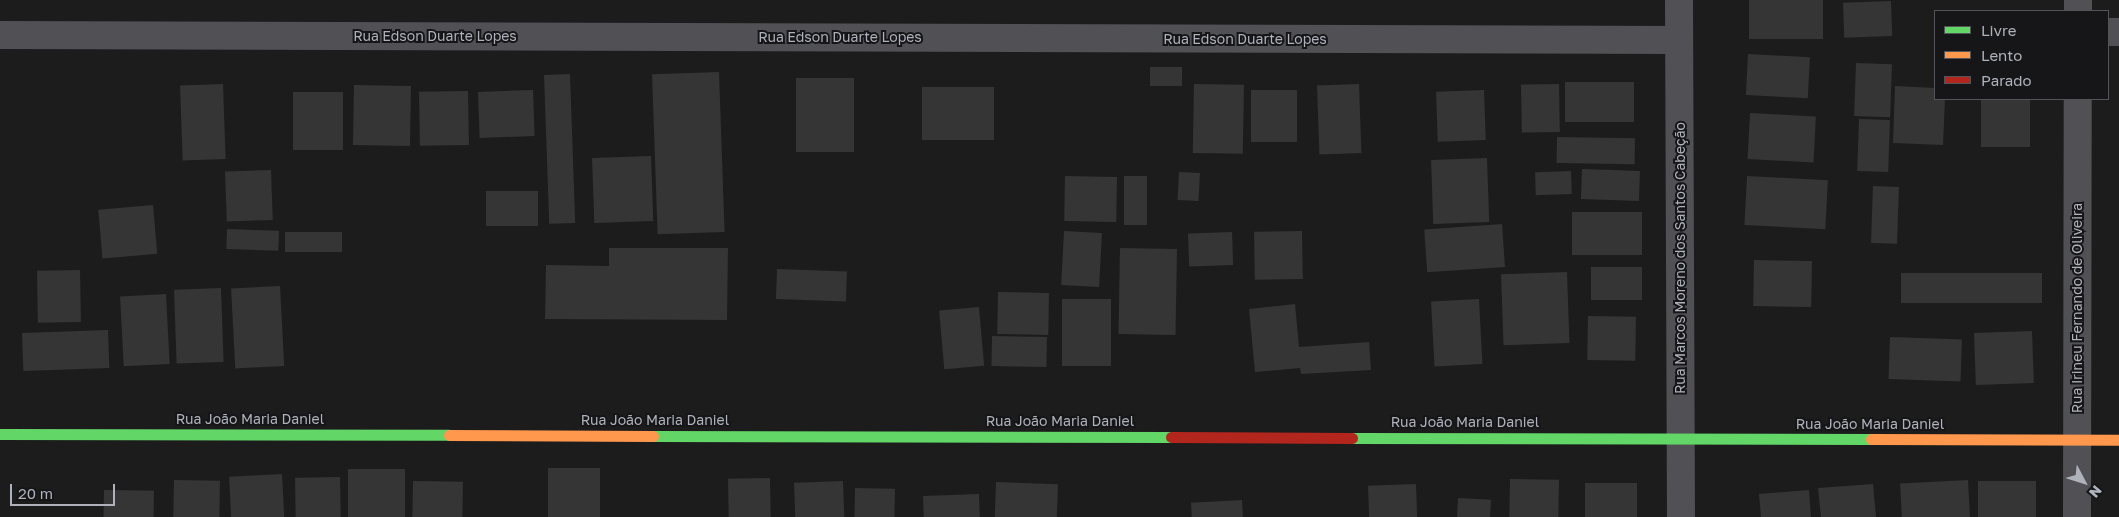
<!DOCTYPE html>
<html>
<head>
<meta charset="utf-8">
<style>
	body { margin:0 }
	#map { position:relative; width:2119px; height:517px; overflow:hidden; background:#1c1c1c; font-family:"Golos Text",sans-serif }
	div>[style] { position:absolute }
	[style*='--x'] { left:calc(var(--x)*1px); top:calc(var(--y)*1px); width:calc(var(--w)*1px); rotate:calc(var(--a)*1deg) }
	.building>* { inset:0; background:#353536; transform-origin:0 0 }
	.street>* { height:28px; margin:-14px; padding:0 14px; transform-origin:14px; border-radius:14px; background:#515155 }
	.fast>* { height:11px; margin:-5.5px; padding:0 5.5px; transform-origin:5.5px; border-radius:5.5px; background:#63d668 }
	.slow>* { height:11px; margin:-5.5px; padding:0 5.5px; transform-origin:5.5px; border-radius:5.5px; background:#ff974d }
	.jam>* { height:11px; margin:-5.5px; padding:0 5.5px; transform-origin:5.5px; border-radius:5.5px; background:#b3261e }
	span { translate:-50% -50%; white-space:nowrap; text-align:center; line-height:1.15; -webkit-text-stroke:4px #161618; paint-order:stroke }
	.street-label { font-size:14px; color:#afb2bb }
	.legend { position:absolute; left:1934px; top:10px; width:175px; height:90px; box-sizing:border-box; background:#161618; border:1px solid #535459; margin:0; padding:6px 9px; list-style:none; font-size:15px; color:#afb2bb }
	.legend li { display:flex; align-items:center; gap:10px; height:25px }
	.legend b { width:25px; border:1px solid #535459 }
	.north { position:absolute; left:2059px; top:457px; width:50px; height:50px; -webkit-text-stroke:4px #161618; paint-order:stroke; rotate:130deg; font-size:14px; font-weight:700; line-height:20px; text-align:center; color:#afb2bb }
	.north::after { content:''; display:block; margin:auto; width:18px; height:22px; background:#afb2bb; clip-path:polygon(50% 0,100% 100%,50% 72%,0 100%) }
	.scale { position:absolute; left:10px; top:484px; width:105px; height:22px; box-sizing:border-box; border:2px solid #afb2bb; border-top:0; padding-left:6px; font-size:15px; line-height:18px; white-space:nowrap; color:#afb2bb; -webkit-text-stroke:4px #161618; paint-order:stroke }
</style>
</head>
<body>
<div id="map">
	<div class="building">
		<i style="left:1749px;top:0;width:74px;height:39px"></i>
		<i style="left:1891px;top:1px;width:35px;height:48px;rotate:88deg"></i>
		<i style="left:1748px;top:54px;width:62px;height:41px;rotate:3deg"></i>
		<i style="left:1856px;top:63px;width:36px;height:53px;rotate:2deg"></i>
		<i style="left:1150px;top:67px;width:32px;height:19px"></i>
		<i style="left:719px;top:72px;width:160px;height:67px;rotate:88deg"></i>
		<i style="left:570px;top:74px;width:149px;height:26px;rotate:88deg"></i>
		<i style="left:796px;top:78px;width:58px;height:74px"></i>
		<i style="left:1565px;top:82px;width:69px;height:40px"></i>
		<i style="left:223px;top:84px;width:75px;height:43px;rotate:88deg"></i>
		<i style="left:1194px;top:84px;width:50px;height:69px;rotate:1deg"></i>
		<i style="left:1359px;top:84px;width:69px;height:42px;rotate:88deg"></i>
		<i style="left:1559px;top:84px;width:48px;height:38px;rotate:89deg"></i>
		<i style="left:354px;top:85px;width:57px;height:60px;rotate:1deg"></i>
		<i style="clip-path:polygon(1895px 86px,1935px 88px,1935px 99px,1945px 99px,1943px 145px,1893px 143px)"></i>
		<i style="left:922px;top:87px;width:72px;height:53px"></i>
		<i style="left:533px;top:90px;width:46px;height:55px;rotate:88deg"></i>
		<i style="left:1251px;top:90px;width:46px;height:52px"></i>
		<i style="left:1484px;top:90px;width:50px;height:48px;rotate:88deg"></i>
		<i style="left:468px;top:91px;width:54px;height:49px;rotate:89deg"></i>
		<i style="left:293px;top:92px;width:50px;height:58px"></i>
		<i style="left:1981px;top:99px;width:49px;height:48px"></i>
		<i style="left:1750px;top:113px;width:66px;height:46px;rotate:3deg"></i>
		<i style="left:1859px;top:119px;width:31px;height:52px;rotate:2deg"></i>
		<i style="left:1557px;top:137px;width:78px;height:26px;rotate:1deg"></i>
		<i style="left:651px;top:156px;width:65px;height:59px;rotate:88deg"></i>
		<i style="left:1487px;top:158px;width:64px;height:56px;rotate:88deg"></i>
		<i style="left:1582px;top:169px;width:58px;height:30px;rotate:2deg"></i>
		<i style="left:271px;top:170px;width:50px;height:46px;rotate:88deg"></i>
		<i style="left:1571px;top:171px;width:23px;height:36px;rotate:88deg"></i>
		<i style="left:1179px;top:172px;width:21px;height:28px;rotate:3deg"></i>
		<i style="left:1065px;top:176px;width:52px;height:45px;rotate:1deg"></i>
		<i style="left:1124px;top:176px;width:23px;height:49px"></i>
		<i style="left:1747px;top:176px;width:81px;height:49px;rotate:3deg"></i>
		<i style="left:1873px;top:186px;width:26px;height:57px;rotate:2deg"></i>
		<i style="left:486px;top:191px;width:52px;height:35px"></i>
		<i style="left:153px;top:205px;width:49px;height:55px;rotate:85deg"></i>
		<i style="left:1572px;top:212px;width:70px;height:43px"></i>
		<i style="left:1502px;top:224px;width:43px;height:78px;rotate:86deg"></i>
		<i style="left:227px;top:229px;width:52px;height:20px;rotate:2deg"></i>
		<i style="left:1064px;top:231px;width:38px;height:54px;rotate:3deg"></i>
		<i style="left:1302px;top:231px;width:48px;height:48px;rotate:89deg"></i>
		<i style="left:342px;top:232px;width:20px;height:57px;rotate:90deg"></i>
		<i style="left:1232px;top:232px;width:33px;height:44px;rotate:88deg"></i>
		<i style="clip-path:polygon(609px 248px,728px 248px,727px 320px,545px 319px,546px 265px,609px 266px)"></i>
		<i style="left:1120px;top:248px;width:57px;height:86px;rotate:1deg"></i>
		<i style="left:1754px;top:260px;width:58px;height:46px;rotate:1deg"></i>
		<i style="left:1591px;top:267px;width:51px;height:33px"></i>
		<i style="left:777px;top:269px;width:70px;height:30px;rotate:2deg"></i>
		<i style="left:80px;top:270px;width:52px;height:43px;rotate:89deg"></i>
		<i style="left:1567px;top:272px;width:71px;height:66px;rotate:88deg"></i>
		<i style="left:1901px;top:273px;width:141px;height:30px"></i>
		<i style="left:280px;top:286px;width:80px;height:49px;rotate:87deg"></i>
		<i style="left:221px;top:288px;width:74px;height:47px;rotate:88deg"></i>
		<i style="left:998px;top:292px;width:51px;height:42px;rotate:1deg"></i>
		<i style="left:166px;top:294px;width:70px;height:46px;rotate:87deg"></i>
		<i style="left:1062px;top:299px;width:49px;height:67px"></i>
		<i style="left:1479px;top:299px;width:65px;height:48px;rotate:87deg"></i>
		<i style="clip-path:polygon(1295px 304px,1299px 347px,1369px 342px,1371px 370px,1301px 374px,1300px 368px,1255px 372px,1249px 309px)"></i>
		<i style="left:979px;top:307px;width:59px;height:40px;rotate:85deg"></i>
		<i style="left:1588px;top:316px;width:48px;height:44px;rotate:1deg"></i>
		<i style="left:108px;top:330px;width:38px;height:86px;rotate:88deg"></i>
		<i style="left:2032px;top:331px;width:52px;height:58px;rotate:88deg"></i>
		<i style="left:992px;top:336px;width:55px;height:30px;rotate:1deg"></i>
		<i style="left:1890px;top:337px;width:72px;height:42px;rotate:2deg"></i>
		<i style="left:600px;top:468px;width:49px;height:52px;rotate:90deg"></i>
		<i style="left:348px;top:469px;width:57px;height:48px"></i>
		<i style="left:282px;top:474px;width:43px;height:53px;rotate:87deg"></i>
		<i style="left:340px;top:477px;width:40px;height:45px;rotate:89deg"></i>
		<i style="left:770px;top:478px;width:39px;height:42px;rotate:89deg"></i>
		<i style="left:1510px;top:479px;width:49px;height:38px;rotate:1deg"></i>
		<i style="left:174px;top:480px;width:46px;height:37px;rotate:1deg"></i>
		<i style="left:1968px;top:480px;width:37px;height:68px;rotate:87deg"></i>
		<i style="left:413px;top:481px;width:50px;height:36px;rotate:1deg"></i>
		<i style="left:843px;top:481px;width:36px;height:49px;rotate:88deg"></i>
		<i style="left:1978px;top:481px;width:58px;height:36px"></i>
		<i style="left:996px;top:482px;width:62px;height:35px;rotate:2deg"></i>
		<i style="left:1637px;top:483px;width:34px;height:52px;rotate:90deg"></i>
		<i style="left:1416px;top:484px;width:33px;height:48px;rotate:88deg"></i>
		<i style="clip-path:polygon(1873px 484px,1876px 517px,1821px 517px,1818px 488px)"></i>
		<i style="left:855px;top:488px;width:40px;height:29px;rotate:1deg"></i>
		<i style="left:104px;top:490px;width:50px;height:27px;rotate:1deg"></i>
		<i style="clip-path:polygon(1809px 490px,1811px 517px,1761px 517px,1759px 494px)"></i>
		<i style="left:979px;top:494px;width:23px;height:56px;rotate:88deg"></i>
		<i style="left:1458px;top:498px;width:33px;height:19px;rotate:3deg"></i>
		<i style="left:1242px;top:500px;width:17px;height:51px;rotate:87deg"></i>
	</div>
	<div class="street">
		<i style="--x:1679;--y:0;--w:517;--a:89.78"></i>
		<i style="--x:2078;--y:11;--w:11;--a:-90"></i>
		<i style="--x:2108;--y:32;--w:11;--a:0"></i>
		<i style="--x:0;--y:35;--w:1679;--a:0.17"></i>
		<i style="--x:2077;--y:517;--w:418;--a:-89.9"></i>
	</div>
	<div class="fast">
		<i style="--x:0;--y:434;--w:449;--a:0.1"></i>
		<i style="--x:653;--y:436;--w:518;--a:0.11"></i>
		<i style="--x:1352;--y:438;--w:519;--a:0.11"></i>
	</div>
	<div class="slow">
		<i style="--x:449;--y:435;--w:204;--a:0.3"></i>
		<i style="--x:1871;--y:439;--w:248;--a:0.2"></i>
	</div>
	<div class="jam">
		<i style="--x:1171;--y:437;--w:181;--a:0.3"></i>
	</div>
	<div class="street-label">
		<span style="left:435px;top:36px">Rua Edson Duarte Lopes</span>
		<span style="left:840px;top:37px">Rua Edson Duarte Lopes</span>
		<span style="left:1245px;top:39px">Rua Edson Duarte Lopes</span>
		<span style="left:1680px;top:258px;rotate:-90deg">Rua Marcos Moreno dos Santos Cabeção</span>
		<span style="left:2077px;top:308px;rotate:-90deg">Rua Irineu Fernando de Oliveira</span>
		<span style="left:250px;top:419px">Rua João Maria Daniel</span>
		<span style="left:655px;top:420px">Rua João Maria Daniel</span>
		<span style="left:1060px;top:421px">Rua João Maria Daniel</span>
		<span style="left:1465px;top:422px">Rua João Maria Daniel</span>
		<span style="left:1870px;top:424px">Rua João Maria Daniel</span>
	</div>
	<ul class="legend">
	<li><b style="height:6px;background:#63d668"></b>Livre</li>
	<li><b style="height:6px;background:#ff974d"></b>Lento</li>
	<li><b style="height:6px;background:#b3261e"></b>Parado</li>
	</ul>
	<div class="north">N</div>
	<div class="scale">20 m</div>
</div>
</body>
</html>
